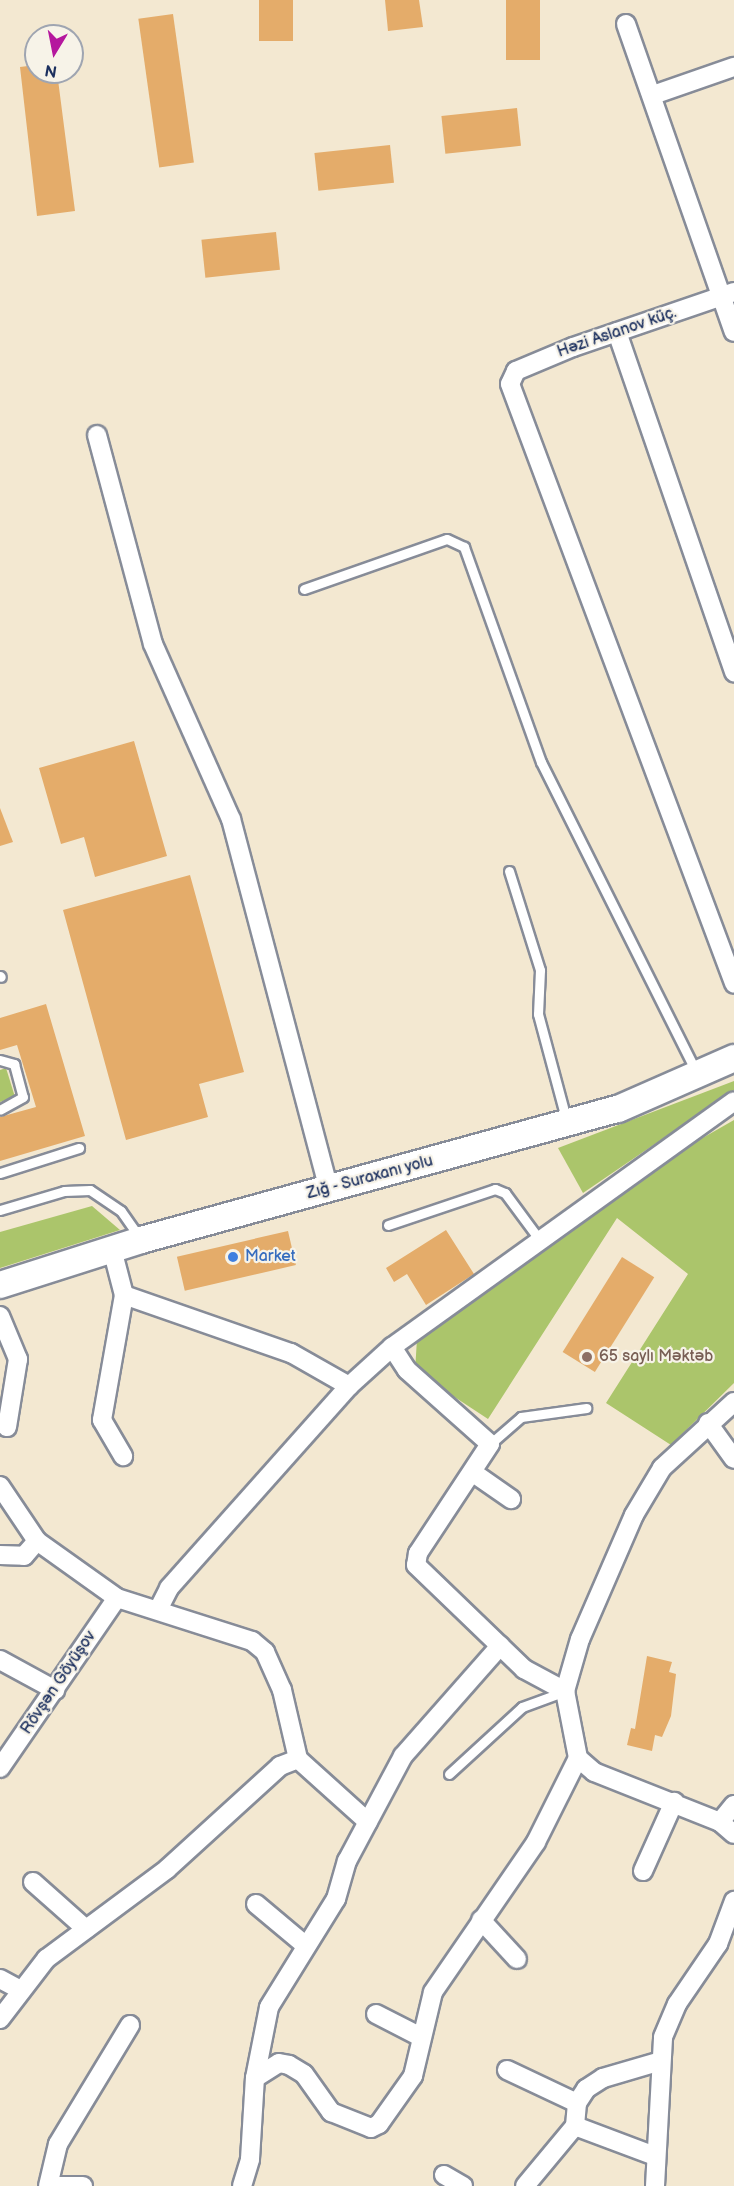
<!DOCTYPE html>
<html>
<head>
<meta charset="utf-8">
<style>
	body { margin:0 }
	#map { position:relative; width:734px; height:2186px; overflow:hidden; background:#f3e8d1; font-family:"Balsamiq Sans",sans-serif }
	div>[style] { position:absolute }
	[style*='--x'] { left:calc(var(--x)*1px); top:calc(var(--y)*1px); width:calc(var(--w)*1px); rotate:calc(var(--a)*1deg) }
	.green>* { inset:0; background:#abc56b }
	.building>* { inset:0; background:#e4ac6a; transform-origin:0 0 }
	.roads { filter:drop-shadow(2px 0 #878c98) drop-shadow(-2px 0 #878c98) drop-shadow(0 2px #878c98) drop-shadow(0 -2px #878c98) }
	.service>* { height:9px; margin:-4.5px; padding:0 4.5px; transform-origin:4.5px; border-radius:4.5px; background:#fff }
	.minor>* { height:18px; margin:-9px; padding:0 9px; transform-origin:9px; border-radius:9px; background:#fff }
	.secondary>* { height:26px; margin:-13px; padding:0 13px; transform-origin:13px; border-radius:13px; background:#fff }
	.dots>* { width:16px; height:16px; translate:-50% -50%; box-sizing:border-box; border:3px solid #f7f3e8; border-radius:50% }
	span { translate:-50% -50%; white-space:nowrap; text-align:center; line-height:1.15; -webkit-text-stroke:4.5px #f7f3e8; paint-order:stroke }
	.street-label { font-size:16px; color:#1b2f5e }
	.shop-label { font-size:16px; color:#366cbe }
	.left { translate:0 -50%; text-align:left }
	.education-label { font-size:16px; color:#785e54 }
	.north { position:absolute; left:24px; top:24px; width:60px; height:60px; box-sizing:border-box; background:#f7f3e8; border:2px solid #9fa5b1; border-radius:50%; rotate:190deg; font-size:16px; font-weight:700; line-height:24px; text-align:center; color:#1b2f5e }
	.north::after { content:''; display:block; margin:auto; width:21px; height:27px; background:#b5179e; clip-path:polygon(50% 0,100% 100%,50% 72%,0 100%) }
</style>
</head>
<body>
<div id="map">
	<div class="green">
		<i style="clip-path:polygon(6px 1068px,15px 1097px,0 1102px,0 1070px)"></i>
		<i style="clip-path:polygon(734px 1081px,734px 1090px,583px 1193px,558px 1148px)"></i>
		<i style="clip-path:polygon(734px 1120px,734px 1383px,671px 1445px,606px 1403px,688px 1274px,617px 1218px,488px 1419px,415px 1371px,417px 1339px,685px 1148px)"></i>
		<i style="clip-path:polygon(92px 1206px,120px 1230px,0 1268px,0 1232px)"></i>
	</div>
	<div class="building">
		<i style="left:259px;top:0;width:34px;height:41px"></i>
		<i style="clip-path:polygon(385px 0,419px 0,423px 27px,388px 31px)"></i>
		<i style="left:506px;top:0;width:34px;height:60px"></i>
		<i style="left:173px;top:14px;width:150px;height:35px;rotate:82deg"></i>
		<i style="clip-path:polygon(36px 65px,36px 72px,57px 72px,75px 211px,37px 216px,20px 67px)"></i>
		<i style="left:517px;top:108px;width:38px;height:76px;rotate:84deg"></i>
		<i style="left:390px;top:145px;width:38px;height:76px;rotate:84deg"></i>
		<i style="left:276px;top:232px;width:38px;height:75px;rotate:84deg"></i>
		<i style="clip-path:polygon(134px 741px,167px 856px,95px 877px,84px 837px,61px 844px,39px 768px)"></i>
		<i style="clip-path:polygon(0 808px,13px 842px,0 846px)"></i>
		<i style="clip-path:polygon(190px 875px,244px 1072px,199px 1084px,208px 1117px,126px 1140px,63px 910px)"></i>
		<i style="clip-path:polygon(46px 1004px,85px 1136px,0 1161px,0 1117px,36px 1107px,17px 1045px,0 1050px,0 1018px)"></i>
		<i style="clip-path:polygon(446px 1230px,474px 1274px,426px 1305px,407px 1274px,394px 1282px,386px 1268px)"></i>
		<i style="left:288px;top:1231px;width:35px;height:114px;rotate:77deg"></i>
		<i style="left:622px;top:1257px;width:38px;height:112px;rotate:32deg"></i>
		<i style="clip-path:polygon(647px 1656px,672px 1662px,669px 1672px,676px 1674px,671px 1716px,662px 1737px,655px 1735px,652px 1751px,627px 1745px,631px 1728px,635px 1729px)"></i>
	</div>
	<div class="roads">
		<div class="service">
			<i style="--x:304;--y:589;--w:151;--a:-19.3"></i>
			<i style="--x:447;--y:539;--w:19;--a:25"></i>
			<i style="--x:464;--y:547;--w:228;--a:70.3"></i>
			<i style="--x:541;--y:762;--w:349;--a:63.4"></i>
			<i style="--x:509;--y:871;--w:104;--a:72.6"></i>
			<i style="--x:540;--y:970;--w:44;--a:92.6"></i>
			<i style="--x:538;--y:1014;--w:112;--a:75"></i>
			<i style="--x:0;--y:976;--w:1;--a:45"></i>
			<i style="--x:0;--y:1060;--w:15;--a:16"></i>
			<i style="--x:14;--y:1064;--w:34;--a:75"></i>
			<i style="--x:23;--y:1097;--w:26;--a:151"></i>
			<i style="--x:0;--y:1173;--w:83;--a:-17.6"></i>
			<i style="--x:0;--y:1210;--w:67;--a:-16.5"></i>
			<i style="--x:64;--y:1191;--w:26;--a:-2"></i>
			<i style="--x:90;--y:1190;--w:37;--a:34"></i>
			<i style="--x:121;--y:1211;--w:33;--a:55"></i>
			<i style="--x:388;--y:1225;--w:113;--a:-18.6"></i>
			<i style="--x:495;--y:1189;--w:11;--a:22"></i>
			<i style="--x:505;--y:1193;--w:57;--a:53.5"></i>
			<i style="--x:490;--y:1444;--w:41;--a:-41.1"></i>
			<i style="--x:521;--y:1417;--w:66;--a:-7.9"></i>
			<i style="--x:449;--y:1774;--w:99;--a:-42.5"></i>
			<i style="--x:522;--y:1707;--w:44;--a:-20.1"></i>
		</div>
		<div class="minor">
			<i style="--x:626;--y:24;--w:326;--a:70.7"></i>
			<i style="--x:653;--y:95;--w:86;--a:-19.1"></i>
			<i style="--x:734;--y:292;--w:170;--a:161.1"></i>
			<i style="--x:573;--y:347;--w:62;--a:157.2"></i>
			<i style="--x:516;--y:371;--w:14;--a:115"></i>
			<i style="--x:510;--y:384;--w:640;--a:69.5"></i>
			<i style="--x:617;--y:332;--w:360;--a:71"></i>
			<i style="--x:97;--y:435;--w:216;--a:75"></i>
			<i style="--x:153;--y:644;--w:192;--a:66"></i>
			<i style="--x:231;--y:819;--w:384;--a:75.2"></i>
			<i style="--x:112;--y:1249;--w:48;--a:75.4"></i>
			<i style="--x:124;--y:1295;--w:127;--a:100"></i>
			<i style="--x:102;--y:1420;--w:42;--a:59.7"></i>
			<i style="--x:124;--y:1295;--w:177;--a:19.2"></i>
			<i style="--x:291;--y:1353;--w:67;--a:29.6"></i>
			<i style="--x:0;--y:1316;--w:47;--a:67.3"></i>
			<i style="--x:18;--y:1359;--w:69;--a:99.2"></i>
			<i style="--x:392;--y:1347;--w:27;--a:57"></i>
			<i style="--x:407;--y:1370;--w:111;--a:41.7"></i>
			<i style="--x:490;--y:1444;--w:131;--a:123.4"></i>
			<i style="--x:418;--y:1553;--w:12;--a:99"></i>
			<i style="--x:416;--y:1565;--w:150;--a:43.9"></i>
			<i style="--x:524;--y:1669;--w:47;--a:28.2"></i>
			<i style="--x:734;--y:1402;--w:98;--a:137.5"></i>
			<i style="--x:662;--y:1468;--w:55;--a:120.8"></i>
			<i style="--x:634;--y:1515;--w:135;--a:113.5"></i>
			<i style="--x:580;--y:1639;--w:54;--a:106.1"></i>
			<i style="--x:565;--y:1691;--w:68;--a:79"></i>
			<i style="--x:578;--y:1758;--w:21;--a:41"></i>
			<i style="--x:594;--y:1772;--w:136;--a:21.6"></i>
			<i style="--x:720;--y:1822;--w:18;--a:41"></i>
			<i style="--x:708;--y:1423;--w:44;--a:54.2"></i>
			<i style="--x:475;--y:1474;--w:44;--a:34.8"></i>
			<i style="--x:0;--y:1486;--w:66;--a:56.1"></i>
			<i style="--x:37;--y:1541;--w:98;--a:35.5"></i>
			<i style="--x:117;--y:1598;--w:142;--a:17.7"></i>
			<i style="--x:252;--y:1641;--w:17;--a:40"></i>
			<i style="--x:265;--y:1652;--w:42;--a:65.9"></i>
			<i style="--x:282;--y:1690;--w:71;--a:76.9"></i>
			<i style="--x:298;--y:1759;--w:94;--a:42"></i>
			<i style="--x:0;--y:1555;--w:24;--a:2"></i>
			<i style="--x:24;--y:1556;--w:20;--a:-49"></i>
			<i style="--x:158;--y:1610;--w:25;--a:-63"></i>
			<i style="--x:169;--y:1588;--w:271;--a:-48.3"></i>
			<i style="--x:349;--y:1386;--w:58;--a:-42.2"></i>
			<i style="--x:392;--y:1347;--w:421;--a:-35.7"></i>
			<i style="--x:0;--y:1660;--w:63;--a:28.6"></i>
			<i style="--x:0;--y:1768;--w:206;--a:-55.5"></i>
			<i style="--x:720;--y:1822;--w:22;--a:-51"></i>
			<i style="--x:643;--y:1871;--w:76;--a:-65.8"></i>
			<i style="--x:33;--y:1882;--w:71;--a:41.6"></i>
			<i style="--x:256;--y:1904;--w:64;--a:39.9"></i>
			<i style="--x:481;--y:1920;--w:53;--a:47.3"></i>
			<i style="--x:0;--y:1979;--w:21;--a:28"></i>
			<i style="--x:376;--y:2014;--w:48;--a:27.1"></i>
			<i style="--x:0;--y:2019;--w:76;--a:-52.5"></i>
			<i style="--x:46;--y:1959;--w:151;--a:-36.6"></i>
			<i style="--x:167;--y:1869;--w:153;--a:-42.3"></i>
			<i style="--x:280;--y:1766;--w:19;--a:-21"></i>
			<i style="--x:507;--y:2070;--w:77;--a:25.2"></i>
			<i style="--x:255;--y:2078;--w:28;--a:-32"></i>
			<i style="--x:279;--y:2063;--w:10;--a:11"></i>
			<i style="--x:289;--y:2065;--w:17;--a:31"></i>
			<i style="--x:304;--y:2074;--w:47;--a:54.6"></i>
			<i style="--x:331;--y:2112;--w:43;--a:21.8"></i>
			<i style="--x:371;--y:2128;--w:9;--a:-27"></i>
			<i style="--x:379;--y:2124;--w:59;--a:-54.7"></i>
			<i style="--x:413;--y:2076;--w:86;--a:-76.6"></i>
			<i style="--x:433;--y:1992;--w:182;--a:-55.5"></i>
			<i style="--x:536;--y:1842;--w:94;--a:-63.4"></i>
			<i style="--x:575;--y:2126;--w:23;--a:-85"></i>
			<i style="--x:577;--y:2103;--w:17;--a:-57"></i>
			<i style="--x:586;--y:2089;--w:20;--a:-33"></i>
			<i style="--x:603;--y:2078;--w:60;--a:-16.3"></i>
			<i style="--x:444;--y:2175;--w:22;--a:30"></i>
			<i style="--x:48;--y:2186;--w:43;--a:-76.6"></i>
			<i style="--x:58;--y:2144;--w:139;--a:-58.8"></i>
			<i style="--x:52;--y:2186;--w:31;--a:0"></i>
			<i style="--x:242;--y:2186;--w:28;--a:-73"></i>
			<i style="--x:250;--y:2159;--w:81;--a:-86.5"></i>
			<i style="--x:255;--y:2078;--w:72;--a:-78.8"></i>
			<i style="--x:269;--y:2007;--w:127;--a:-58.2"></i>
			<i style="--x:336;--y:1899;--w:40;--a:-74"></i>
			<i style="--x:347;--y:1861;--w:119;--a:-61.9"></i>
			<i style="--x:403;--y:1756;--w:147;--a:-48.6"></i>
			<i style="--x:525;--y:2186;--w:78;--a:-50.2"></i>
			<i style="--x:575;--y:2126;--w:85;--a:20.6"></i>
			<i style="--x:655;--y:2186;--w:149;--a:-86.9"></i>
			<i style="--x:663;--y:2037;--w:36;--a:-67"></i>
			<i style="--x:677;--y:2004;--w:73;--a:-55.7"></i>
			<i style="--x:718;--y:1944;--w:46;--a:-69.6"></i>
		</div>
		<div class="secondary">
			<i style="--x:0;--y:1285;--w:148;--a:-17.7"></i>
			<i style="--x:141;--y:1240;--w:495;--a:-15.4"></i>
			<i style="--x:618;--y:1109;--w:127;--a:-23.7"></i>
		</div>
	</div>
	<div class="dots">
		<i style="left:233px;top:1257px;background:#3f7fe0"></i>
		<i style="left:587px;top:1357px;background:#8d6e63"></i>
	</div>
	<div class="street-label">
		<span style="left:617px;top:333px;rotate:-19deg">Həzi Aslanov küç.</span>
		<span style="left:370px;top:1178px;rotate:-15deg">Zığ - Suraxanı yolu</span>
		<span style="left:59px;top:1683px;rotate:-56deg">Rövşən Göyüşov</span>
	</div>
	<div class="shop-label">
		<span class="left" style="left:245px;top:1257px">Market</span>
	</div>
	<div class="education-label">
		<span class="left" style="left:599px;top:1357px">65 saylı Məktəb</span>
	</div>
	<div class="north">N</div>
</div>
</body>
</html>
